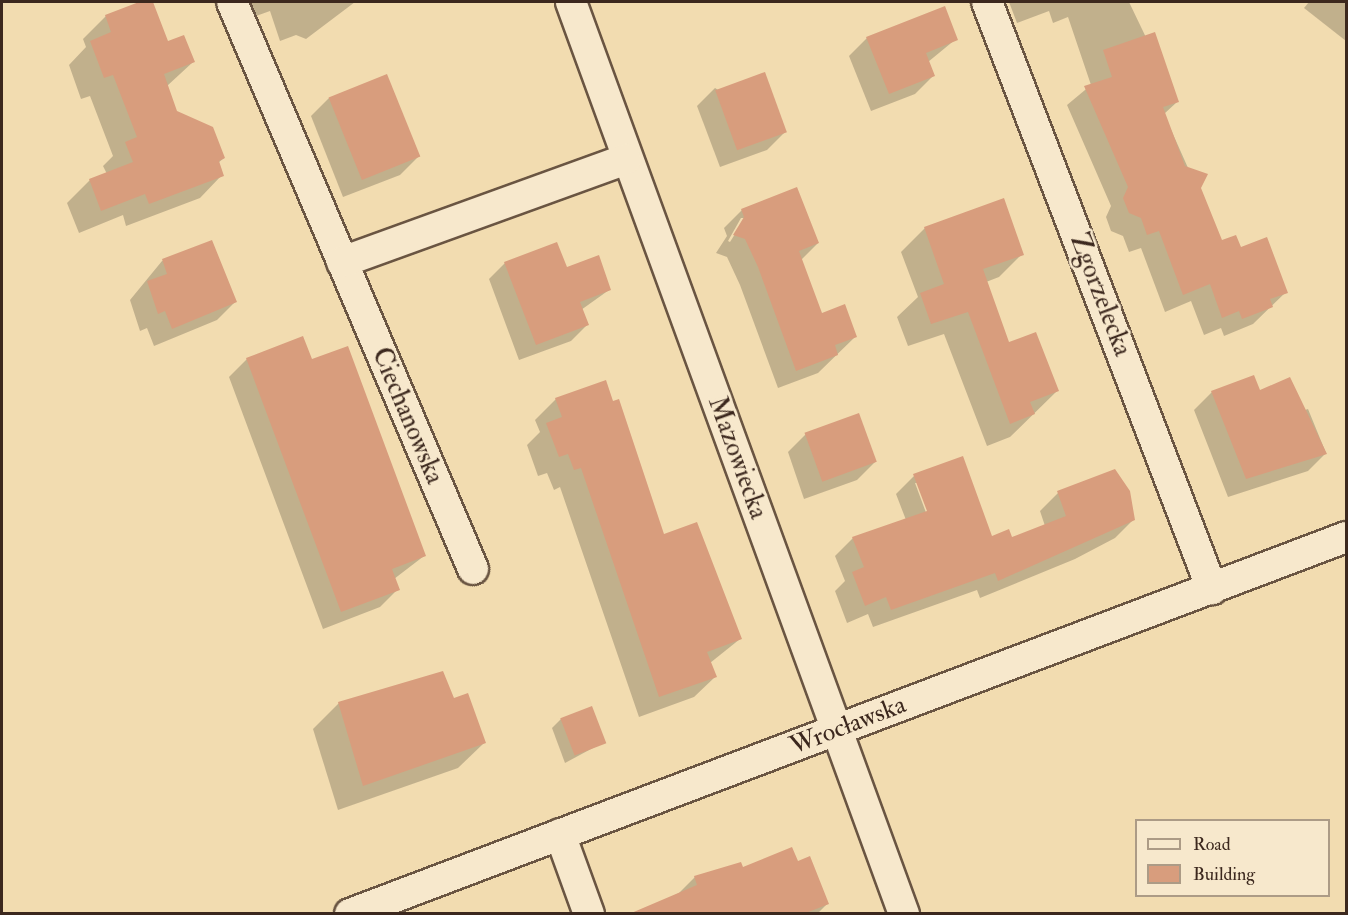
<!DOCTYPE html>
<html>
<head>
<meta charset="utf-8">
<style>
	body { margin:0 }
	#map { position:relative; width:1348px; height:915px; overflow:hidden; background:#f2dcb0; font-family:"IM FELL Double Pica",serif }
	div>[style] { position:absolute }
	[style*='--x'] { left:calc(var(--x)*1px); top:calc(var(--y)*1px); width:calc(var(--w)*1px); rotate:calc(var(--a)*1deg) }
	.shadow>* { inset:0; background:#0003 }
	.building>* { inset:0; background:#d89d7d; transform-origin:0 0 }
	.roads { filter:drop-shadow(2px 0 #6a5542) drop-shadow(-2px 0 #6a5542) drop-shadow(0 2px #6a5542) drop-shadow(0 -2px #6a5542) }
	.street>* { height:30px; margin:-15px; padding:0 15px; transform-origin:15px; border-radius:15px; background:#f7e8cc }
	span { translate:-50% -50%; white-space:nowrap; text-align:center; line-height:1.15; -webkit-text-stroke:5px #f7e8cc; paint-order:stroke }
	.street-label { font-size:26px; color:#3c281e }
	.frame { position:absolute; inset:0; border:3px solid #3c281e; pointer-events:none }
	.legend { position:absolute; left:1135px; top:819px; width:195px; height:78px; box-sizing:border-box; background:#f7e8cc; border:2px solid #ac9b86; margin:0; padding:8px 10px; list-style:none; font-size:18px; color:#3c281e }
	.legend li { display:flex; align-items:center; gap:12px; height:30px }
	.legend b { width:30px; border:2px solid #ac9b86 }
</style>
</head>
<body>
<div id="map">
	<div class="shadow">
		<i style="clip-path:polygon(143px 2px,152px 2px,167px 42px,193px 62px,167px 86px,175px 112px,224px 158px,218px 163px,222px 175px,200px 198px,126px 226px,123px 215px,79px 233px,67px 203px,90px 180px,107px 174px,103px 166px,113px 156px,90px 96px,81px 99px,69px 65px,86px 47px,83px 39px,106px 16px)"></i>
		<i style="clip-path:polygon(247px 2px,355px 2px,306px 39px,296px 35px,280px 41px,270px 11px,253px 17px)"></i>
		<i style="clip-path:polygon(1009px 2px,1129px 2px,1177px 102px,1164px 114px,1221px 242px,1240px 249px,1286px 292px,1253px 324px,1224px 336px,1221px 328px,1204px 335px,1191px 301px,1165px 312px,1141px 248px,1129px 252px,1123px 236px,1111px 231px,1106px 217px,1111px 206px,1067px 105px,1091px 85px,1068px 17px,1053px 23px,1049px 11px,1017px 23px)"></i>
		<i style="clip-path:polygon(1309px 2px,1346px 2px,1346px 41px,1304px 8px)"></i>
		<i style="clip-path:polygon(867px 38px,956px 39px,928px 62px,933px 76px,915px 94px,871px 111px,849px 56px)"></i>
		<i style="clip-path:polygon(715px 88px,785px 132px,767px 150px,720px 167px,697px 106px)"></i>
		<i style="clip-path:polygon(329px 98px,418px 157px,400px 175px,343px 197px,311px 116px)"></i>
		<i style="clip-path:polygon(evenodd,742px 210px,818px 243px,801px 260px,821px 315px,855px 337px,818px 373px,778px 388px,740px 285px,727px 257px,716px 253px,727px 236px,724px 228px,742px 210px,741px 218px,745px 218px,730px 242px,728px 241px,741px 218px)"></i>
		<i style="clip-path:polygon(925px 228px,1022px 254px,999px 277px,986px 282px,1008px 344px,1057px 391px,1010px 437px,987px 446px,944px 334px,908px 346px,897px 317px,918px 297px,901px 252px)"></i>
		<i style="clip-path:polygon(212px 242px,235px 302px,217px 320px,154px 346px,147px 328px,140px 331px,130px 300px,162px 261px)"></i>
		<i style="clip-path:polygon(505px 263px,609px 290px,581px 310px,587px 325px,571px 341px,519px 360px,489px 279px)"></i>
		<i style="clip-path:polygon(247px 359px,311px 361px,424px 556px,394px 579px,398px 589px,380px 607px,323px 629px,229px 377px)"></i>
		<i style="clip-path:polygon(1212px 392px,1259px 392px,1302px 411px,1308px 409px,1326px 453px,1308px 471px,1228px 497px,1194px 410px)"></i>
		<i style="clip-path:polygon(556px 399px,740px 639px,710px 663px,715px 677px,694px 697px,639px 717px,560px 487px,554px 490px,547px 473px,538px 476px,527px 445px,540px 432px,535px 420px)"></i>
		<i style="clip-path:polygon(806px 434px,875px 462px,857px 480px,804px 499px,788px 452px)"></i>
		<i style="clip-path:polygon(evenodd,914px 476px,991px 538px,1011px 539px,1045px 526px,1040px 511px,1058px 493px,1133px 520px,1115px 538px,1075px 559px,980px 598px,977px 590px,873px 627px,868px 614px,847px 623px,835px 591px,845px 581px,835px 556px,853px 538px,906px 520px,896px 494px,914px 476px,915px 483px,918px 483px,931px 517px,928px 518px,915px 483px)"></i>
		<i style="clip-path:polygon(453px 700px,484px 743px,458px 768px,338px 810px,313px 729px,339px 703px)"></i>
		<i style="clip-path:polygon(561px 719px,604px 742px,565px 763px,552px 728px)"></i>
		<i style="clip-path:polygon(797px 862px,827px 904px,817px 914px,640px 914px,679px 893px,695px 877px)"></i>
	</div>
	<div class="building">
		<i style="clip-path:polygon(139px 2px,153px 2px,168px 41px,184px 35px,195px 62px,164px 74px,177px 111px,213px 127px,225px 158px,219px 161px,224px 176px,149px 204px,145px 194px,101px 211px,89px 179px,133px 162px,125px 142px,137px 137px,113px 75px,104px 78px,90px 41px,111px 32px,105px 15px)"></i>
		<i style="clip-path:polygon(945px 6px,958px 40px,926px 53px,935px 76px,889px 94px,866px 37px)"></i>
		<i style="clip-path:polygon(1155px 32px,1179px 102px,1163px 107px,1185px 166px,1208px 174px,1201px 188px,1222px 240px,1236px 235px,1241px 247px,1267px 237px,1288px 293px,1270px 299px,1273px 307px,1242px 319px,1239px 311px,1222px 318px,1210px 284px,1183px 295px,1159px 231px,1147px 235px,1141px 218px,1129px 213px,1123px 198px,1128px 187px,1084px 86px,1112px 77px,1103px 50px)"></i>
		<i style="left:765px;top:72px;width:64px;height:53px;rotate:70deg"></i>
		<i style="left:387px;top:74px;width:89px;height:63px;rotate:68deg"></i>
		<i style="clip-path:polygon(797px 187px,819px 243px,799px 251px,822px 313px,845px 304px,857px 337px,835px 345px,838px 355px,796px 371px,758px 267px,745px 239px,733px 235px,744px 217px,741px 209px)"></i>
		<i style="clip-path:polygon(1004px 198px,1024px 255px,983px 269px,1009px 342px,1036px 332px,1059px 391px,1030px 402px,1035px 414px,1010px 424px,968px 312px,931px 324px,920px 293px,944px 284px,924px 227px)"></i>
		<i style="clip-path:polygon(212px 240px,237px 302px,172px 329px,165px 311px,158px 314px,147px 281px,167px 274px,162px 259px)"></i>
		<i style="clip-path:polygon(557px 242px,567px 267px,599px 255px,611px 290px,580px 302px,589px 325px,536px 345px,504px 262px)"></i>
		<i style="clip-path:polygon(303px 336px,312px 359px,348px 346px,426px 556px,392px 569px,400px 590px,341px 612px,246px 358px)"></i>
		<i style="clip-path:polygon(1254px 375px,1260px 390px,1290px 377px,1327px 454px,1246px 479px,1211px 391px)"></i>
		<i style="clip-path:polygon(606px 380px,613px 401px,619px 399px,664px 534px,697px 522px,742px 639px,707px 652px,717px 677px,659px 697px,581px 468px,574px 470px,568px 454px,559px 457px,546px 423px,562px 417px,555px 398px)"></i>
		<i style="left:859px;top:413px;width:52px;height:58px;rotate:70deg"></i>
		<i style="clip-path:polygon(963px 456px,992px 536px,1009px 529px,1012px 537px,1066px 516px,1057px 491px,1115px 469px,1130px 491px,1135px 520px,998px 581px,995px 573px,891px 610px,886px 597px,865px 606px,852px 572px,864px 567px,852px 537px,927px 511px,913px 474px)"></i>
		<i style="clip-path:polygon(443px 671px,454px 698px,468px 693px,486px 743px,363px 786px,338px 702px)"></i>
		<i style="left:592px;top:706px;width:40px;height:34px;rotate:69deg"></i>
		<i style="clip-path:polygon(792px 847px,798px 861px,810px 856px,829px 904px,803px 914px,629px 914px,697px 885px,694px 876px,741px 862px,743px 867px)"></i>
	</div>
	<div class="roads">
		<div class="street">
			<i style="--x:232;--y:2;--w:616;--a:66.97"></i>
			<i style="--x:571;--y:2;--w:971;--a:69.94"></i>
			<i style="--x:987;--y:2;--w:629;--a:69.03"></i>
			<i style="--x:342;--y:262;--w:302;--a:-19.9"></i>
			<i style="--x:560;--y:834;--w:85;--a:70.1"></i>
			<i style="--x:350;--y:914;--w:1065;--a:-20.73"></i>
		</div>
	</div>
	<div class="street-label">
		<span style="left:1100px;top:295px;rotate:69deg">Zgorzelecka</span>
		<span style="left:407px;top:416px;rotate:67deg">Ciechanowska</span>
		<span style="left:737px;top:458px;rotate:70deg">Mazowiecka</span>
		<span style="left:848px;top:726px;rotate:-21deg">Wrocławska</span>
	</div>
	<div class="frame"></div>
	<ul class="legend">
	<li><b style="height:8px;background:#f7e8cc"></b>Road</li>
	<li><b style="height:16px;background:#d89d7d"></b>Building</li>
	</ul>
</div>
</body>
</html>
